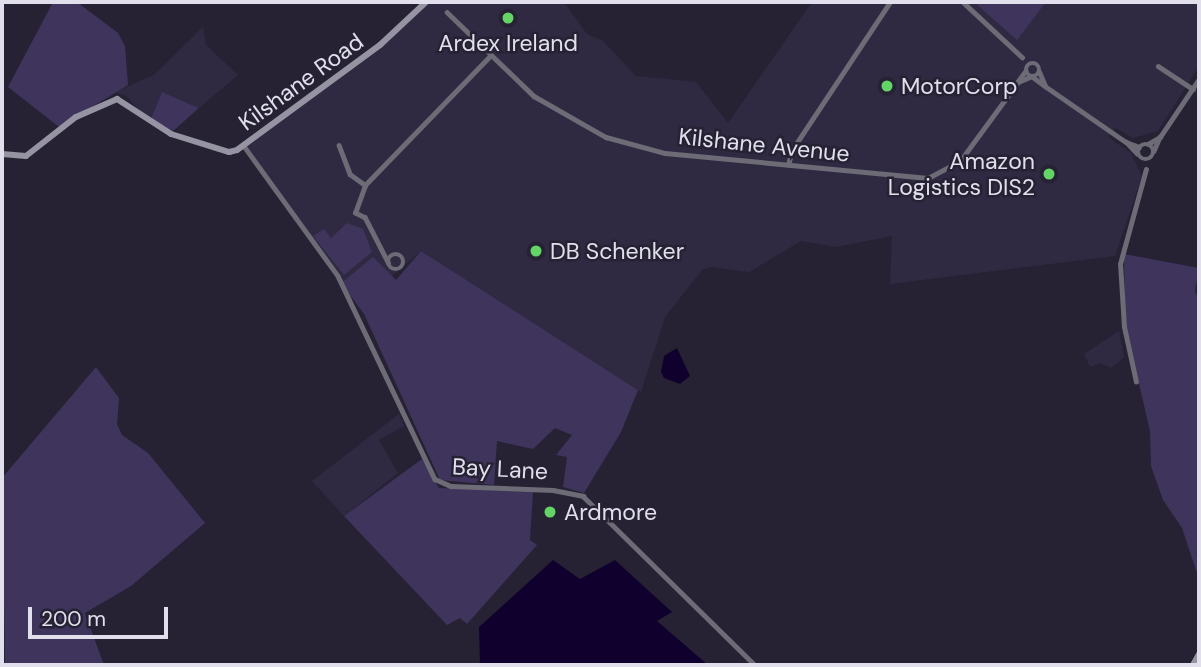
<!DOCTYPE html>
<html>
<head>
<meta charset="utf-8">
<style>
	body { margin:0 }
	#map { position:relative; width:1201px; height:667px; overflow:hidden; background:#262234; font-family:"DM Sans",sans-serif }
	div>[style] { position:absolute }
	[style*='--x'] { left:calc(var(--x)*1px); top:calc(var(--y)*1px); width:calc(var(--w)*1px); rotate:calc(var(--a)*1deg) }
	.built>* { inset:0; background:#2f2a42 }
	.green>* { inset:0; background:#3e345c }
	.water>* { inset:0; background:#10002d }
	.street>* { height:4.5px; margin:-2.25px; padding:0 2.25px; transform-origin:2.25px; border-radius:2.25px; background:#6d6b75 }
	.street>.ring { margin:-2.25px; padding:0; box-sizing:content-box; background:none; border:4.5px solid #6d6b75; border-radius:50% }
	.secondary>* { height:6px; margin:-3px; padding:0 3px; transform-origin:3px; border-radius:3px; background:#9693a3 }
	.dots>* { width:19px; height:19px; translate:-50% -50%; box-sizing:border-box; border:4px solid #262234; border-radius:50% }
	span { translate:-50% -50%; white-space:nowrap; text-align:center; line-height:1.15; -webkit-text-stroke:5px #262234; paint-order:stroke }
	.poi-label { font-size:23px; color:#e1dfec }
	.left { translate:0 -50%; text-align:left }
	.right { translate:-100% -50%; text-align:right }
	.street-label { font-size:23px; color:#e1dfec }
	.frame { position:absolute; inset:0; border:4px solid #e1dfec; pointer-events:none }
	.scale { position:absolute; left:28px; top:607px; width:140px; height:32px; box-sizing:border-box; border:4px solid #e1dfec; border-top:0; padding-left:9px; font-size:21px; line-height:24px; white-space:nowrap; color:#e1dfec; -webkit-text-stroke:5px #262234; paint-order:stroke }
</style>
</head>
<body>
<div id="map">
	<div class="built">
		<i style="clip-path:polygon(426px 2px,564px 2px,587px 34px,603px 41px,636px 76px,696px 82px,728px 123px,812px 2px,1199px 2px,1199px 66px,1158px 131px,1133px 138px,1116px 128px,1108px 137px,1131px 153px,1142px 176px,1115px 256px,890px 284px,892px 236px,836px 247px,801px 241px,749px 272px,711px 267px,702px 270px,665px 317px,641px 392px,421px 251px,391px 277px,373px 257px,342px 282px,244px 146px,372px 52px)"></i>
		<i style="clip-path:polygon(203px 27px,206px 45px,238px 75px,199px 108px,162px 92px,150px 121px,126px 96px,115px 92px,154px 75px)"></i>
		<i style="clip-path:polygon(1119px 331px,1124px 357px,1111px 368px,1101px 363px,1090px 367px,1084px 354px)"></i>
		<i style="clip-path:polygon(399px 414px,404px 426px,379px 440px,398px 473px,344px 516px,312px 481px)"></i>
	</div>
	<div class="green">
		<i style="clip-path:polygon(53px 2px,77px 2px,118px 33px,125px 46px,128px 85px,59px 127px,8px 87px)"></i>
		<i style="clip-path:polygon(974px 2px,1046px 2px,1017px 40px)"></i>
		<i style="clip-path:polygon(162px 92px,199px 108px,173px 131px,150px 121px)"></i>
		<i style="clip-path:polygon(347px 223px,363px 229px,372px 252px,344px 275px,313px 236px,324px 229px,331px 238px)"></i>
		<i style="clip-path:polygon(421px 251px,638px 390px,621px 432px,584px 493px,563px 487px,567px 457px,556px 455px,572px 435px,555px 428px,533px 449px,497px 441px,494px 485px,440px 480px,364px 314px,341px 283px,373px 257px,396px 280px)"></i>
		<i style="clip-path:polygon(1124px 254px,1199px 268px,1195px 291px,1199px 300px,1199px 579px,1182px 528px,1163px 500px,1151px 466px,1150px 431px,1125px 324px)"></i>
		<i style="clip-path:polygon(96px 367px,119px 398px,117px 424px,122px 435px,148px 453px,205px 523px,131px 586px,85px 613px,104px 665px,5px 665px,2px 478px)"></i>
		<i style="clip-path:polygon(422px 459px,439px 488px,533px 492px,530px 540px,537px 545px,467px 624px,460px 618px,447px 625px,344px 516px)"></i>
	</div>
	<div class="water">
		<i style="clip-path:polygon(677px 348px,690px 376px,680px 384px,664px 378px,661px 372px,664px 356px)"></i>
		<i style="clip-path:polygon(553px 560px,580px 579px,615px 560px,672px 612px,657px 621px,708px 665px,480px 665px,479px 627px)"></i>
	</div>
	<div class="street">
		<i style="--x:963;--y:2;--w:81;--a:43"></i>
		<i style="--x:447;--y:12;--w:121;--a:44"></i>
		<i style="--x:534;--y:96;--w:83;--a:29.7"></i>
		<i style="--x:606;--y:137;--w:61;--a:15.2"></i>
		<i style="--x:665;--y:153;--w:264;--a:5.4"></i>
		<i style="--x:928;--y:178;--w:36;--a:-28"></i>
		<i style="--x:960;--y:161;--w:98;--a:-53.7"></i>
		<i class="ring" style="left:1026px;top:63px;width:9.5px;height:9.5px"></i>
		<i style="--x:1158;--y:66;--w:42;--a:33.3"></i>
		<i style="--x:1026;--y:71;--w:14;--a:126"></i>
		<i style="--x:1018;--y:82;--w:13;--a:-23"></i>
		<i style="--x:1033;--y:77;--w:15;--a:37"></i>
		<i style="--x:1045;--y:86;--w:15;--a:-113"></i>
		<i style="--x:1045;--y:86;--w:98;--a:34.7"></i>
		<i style="--x:1160;--y:137;--w:70;--a:-56.1"></i>
		<i style="--x:1148;--y:144;--w:14;--a:-30"></i>
		<i style="--x:1160;--y:137;--w:15;--a:113"></i>
		<i class="ring" style="left:1138px;top:144px;width:11.5px;height:11.5px"></i>
		<i style="--x:339;--y:145;--w:31;--a:69"></i>
		<i style="--x:350;--y:174;--w:19;--a:36"></i>
		<i style="--x:244;--y:146;--w:160;--a:54.1"></i>
		<i style="--x:338;--y:276;--w:225;--a:64.5"></i>
		<i style="--x:435;--y:479;--w:17;--a:24"></i>
		<i style="--x:451;--y:486;--w:102;--a:2.2"></i>
		<i style="--x:553;--y:490;--w:31;--a:11"></i>
		<i style="--x:583;--y:496;--w:241;--a:44.5"></i>
		<i style="--x:1137;--y:154;--w:16;--a:-133"></i>
		<i style="--x:1126;--y:142;--w:14;--a:21"></i>
		<i style="--x:788;--y:165;--w:16;--a:-75"></i>
		<i style="--x:792;--y:150;--w:178;--a:-56.5"></i>
		<i class="ring" style="left:388px;top:254px;width:11.5px;height:11.5px"></i>
		<i style="--x:388;--y:263;--w:51;--a:-117.1"></i>
		<i style="--x:365;--y:218;--w:11;--a:-153"></i>
		<i style="--x:355;--y:213;--w:30;--a:-70"></i>
		<i style="--x:365;--y:185;--w:178;--a:-45.9"></i>
		<i style="--x:1136;--y:382;--w:56;--a:-102.3"></i>
		<i style="--x:1124;--y:327;--w:63;--a:-93.6"></i>
		<i style="--x:1120;--y:264;--w:98;--a:-74.7"></i>
	</div>
	<div class="secondary">
		<i style="--x:2;--y:154;--w:24;--a:5"></i>
		<i style="--x:26;--y:156;--w:63;--a:-38"></i>
		<i style="--x:76;--y:117;--w:45;--a:-23.7"></i>
		<i style="--x:117;--y:99;--w:64;--a:32.9"></i>
		<i style="--x:171;--y:134;--w:61;--a:17.2"></i>
		<i style="--x:229;--y:152;--w:8;--a:-14"></i>
		<i style="--x:237;--y:150;--w:177;--a:-36.3"></i>
		<i style="--x:380;--y:45;--w:63;--a:-43.1"></i>
		<i style="--x:1193;--y:665;--w:13;--a:-61"></i>
	</div>
	<div class="dots">
		<i style="left:508px;top:18px;background:#65d467"></i>
		<i style="left:887px;top:86px;background:#65d467"></i>
		<i style="left:1049px;top:174px;background:#65d467"></i>
		<i style="left:536px;top:251px;background:#65d467"></i>
		<i style="left:550px;top:512px;background:#65d467"></i>
	</div>
	<div class="poi-label">
		<span style="left:508px;top:43px">Ardex Ireland</span>
		<span class="left" style="left:901px;top:86px">MotorCorp</span>
		<span class="right" style="left:1035px;top:174px">Amazon<br>Logistics DIS2</span>
		<span class="left" style="left:550px;top:251px">DB Schenker</span>
		<span class="left" style="left:564px;top:512px">Ardmore</span>
	</div>
	<div class="street-label">
		<span style="left:301px;top:82px;rotate:-36deg">Kilshane Road</span>
		<span style="left:764px;top:145px;rotate:6deg">Kilshane Avenue</span>
		<span style="left:500px;top:469px;rotate:3deg">Bay Lane</span>
	</div>
	<div class="frame"></div>
	<div class="scale">200 m</div>
</div>
</body>
</html>
